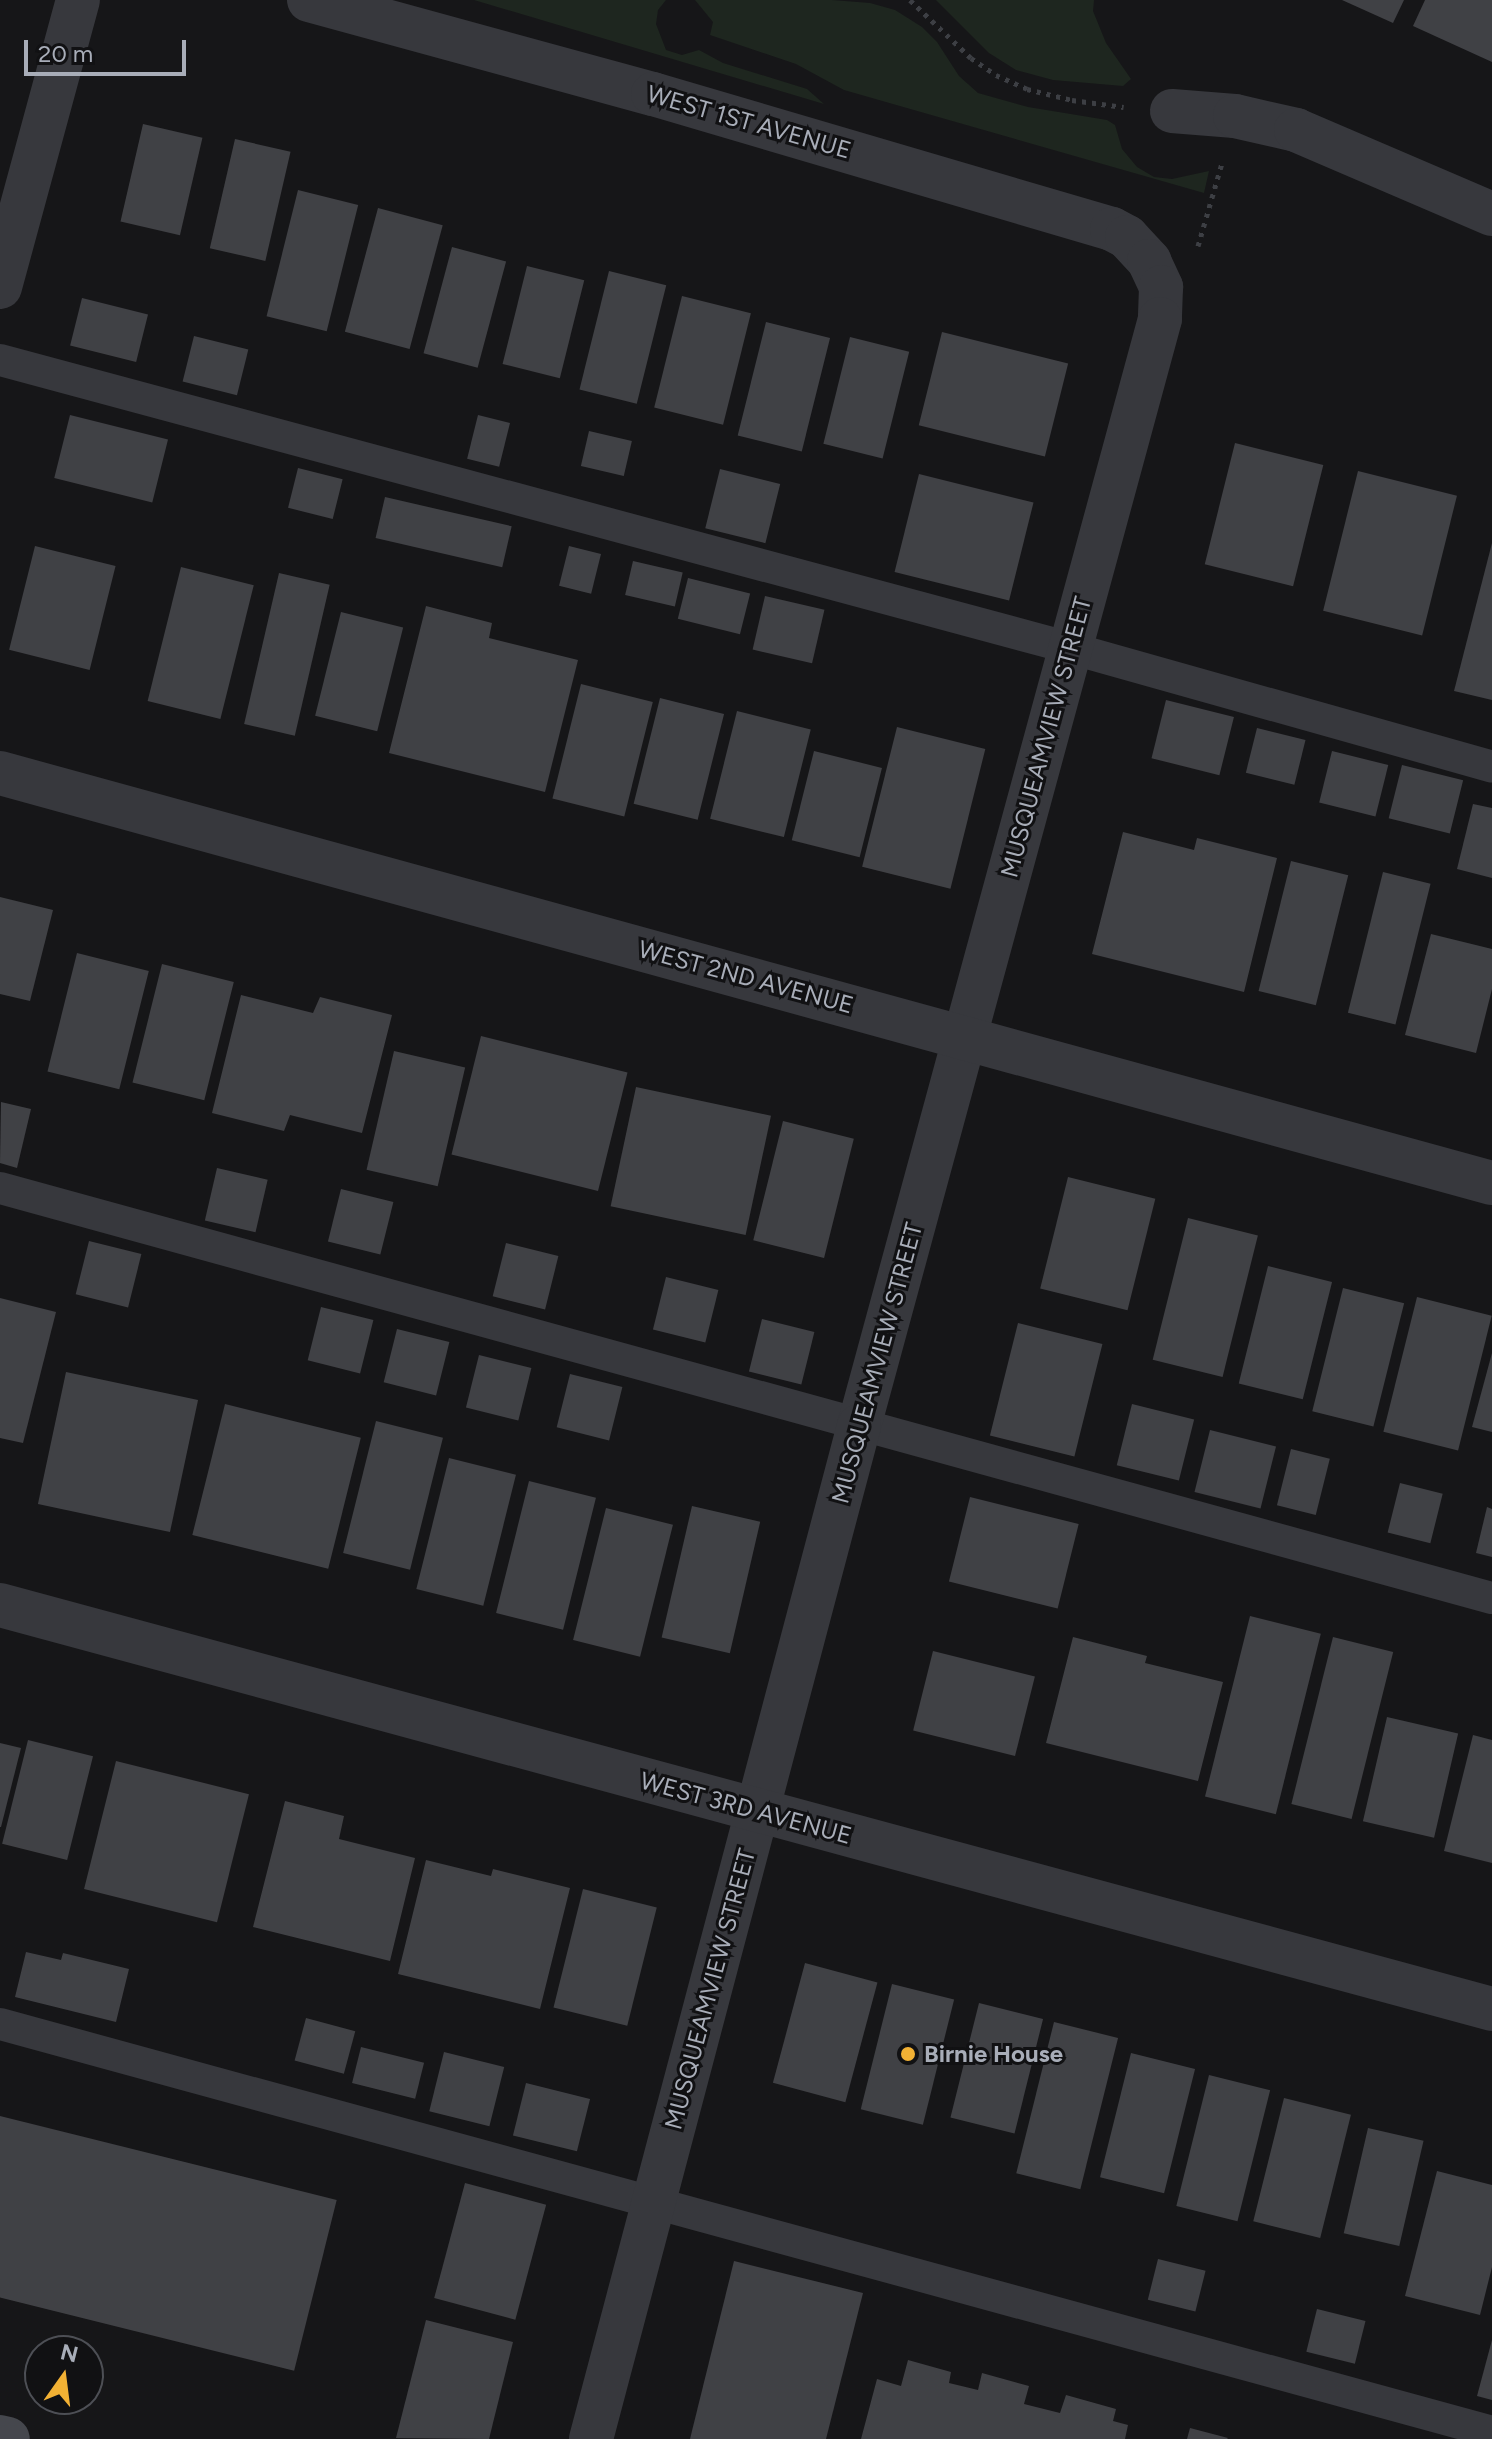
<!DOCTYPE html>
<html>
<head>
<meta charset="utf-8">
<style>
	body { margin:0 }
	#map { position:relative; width:1492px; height:2439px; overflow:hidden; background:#161618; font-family:Figtree,sans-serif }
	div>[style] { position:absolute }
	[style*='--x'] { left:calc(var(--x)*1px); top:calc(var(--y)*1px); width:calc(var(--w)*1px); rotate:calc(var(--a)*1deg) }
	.green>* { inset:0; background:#1e261f }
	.building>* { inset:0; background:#404145; transform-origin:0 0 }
	.path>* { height:5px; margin-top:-2.5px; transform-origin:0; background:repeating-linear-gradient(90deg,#3d3f44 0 4px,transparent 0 10px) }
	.lane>* { height:32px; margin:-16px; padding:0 16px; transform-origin:16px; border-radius:16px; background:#37383d }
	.street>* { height:44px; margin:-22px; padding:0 22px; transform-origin:22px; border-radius:22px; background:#37383d }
	.secondary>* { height:44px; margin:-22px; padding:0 22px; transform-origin:22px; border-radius:22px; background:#45474d }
	.dots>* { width:22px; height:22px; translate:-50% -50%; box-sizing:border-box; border:4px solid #111113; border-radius:50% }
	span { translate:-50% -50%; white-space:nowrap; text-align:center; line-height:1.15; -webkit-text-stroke:6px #111113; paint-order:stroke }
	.street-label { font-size:24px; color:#a8adb8 }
	.poi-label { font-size:24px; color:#a8adb8; font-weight:700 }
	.left { translate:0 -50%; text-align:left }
	.north { position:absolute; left:24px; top:2335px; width:80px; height:80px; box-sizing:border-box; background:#111113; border:2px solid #4d4f55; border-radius:50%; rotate:14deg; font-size:22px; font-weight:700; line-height:32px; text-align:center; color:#a8adb8 }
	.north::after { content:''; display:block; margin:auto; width:28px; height:36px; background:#f2b134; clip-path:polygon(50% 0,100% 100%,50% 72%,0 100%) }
	.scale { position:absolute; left:24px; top:40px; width:162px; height:36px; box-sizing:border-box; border:4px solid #a8adb8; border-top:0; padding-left:10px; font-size:24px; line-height:28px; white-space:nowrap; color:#a8adb8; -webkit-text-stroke:6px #111113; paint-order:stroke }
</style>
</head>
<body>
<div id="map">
	<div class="green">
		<i style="clip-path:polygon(474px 0,666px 0,658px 10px,656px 24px,666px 50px,682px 55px,699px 50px,723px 63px,807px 89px,824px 104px)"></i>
		<i style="clip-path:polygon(695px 0,832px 0,870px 3px,895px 10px,922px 27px,937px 42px,959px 76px,978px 93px,1028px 107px,1107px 120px,1115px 125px,1122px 149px,1137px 167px,1154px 177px,1172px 179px,1209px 171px,1204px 193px,844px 90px,796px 64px,710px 35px,713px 22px)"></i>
		<i style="clip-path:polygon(936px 0,1094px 0,1093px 11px,1106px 43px,1131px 79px,1123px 86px,1053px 80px,1016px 70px,989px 53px)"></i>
	</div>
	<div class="building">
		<i style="clip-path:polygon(1342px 0,1404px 0,1393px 23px)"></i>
		<i style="clip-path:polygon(1425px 0,1492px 0,1492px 62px,1413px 26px)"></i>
		<i style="left:143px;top:124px;width:61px;height:100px;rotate:13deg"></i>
		<i style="left:235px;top:139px;width:57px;height:112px;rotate:13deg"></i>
		<i style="left:298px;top:190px;width:62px;height:130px;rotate:14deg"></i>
		<i style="left:378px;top:208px;width:67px;height:128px;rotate:15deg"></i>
		<i style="left:452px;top:247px;width:56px;height:110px;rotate:15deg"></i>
		<i style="left:527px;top:266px;width:59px;height:101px;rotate:14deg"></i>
		<i style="left:609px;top:271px;width:59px;height:122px;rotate:14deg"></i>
		<i style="left:682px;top:296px;width:71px;height:115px;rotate:14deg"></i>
		<i style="left:82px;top:298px;width:68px;height:49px;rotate:14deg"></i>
		<i style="left:766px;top:322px;width:66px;height:117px;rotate:14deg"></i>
		<i style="left:942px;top:332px;width:130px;height:96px;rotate:14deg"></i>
		<i style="left:194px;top:336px;width:56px;height:47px;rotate:14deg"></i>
		<i style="left:850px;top:337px;width:61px;height:110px;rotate:14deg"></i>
		<i style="left:70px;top:415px;width:101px;height:65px;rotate:14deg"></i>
		<i style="left:478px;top:415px;width:33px;height:45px;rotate:14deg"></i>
		<i style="left:589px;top:431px;width:44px;height:36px;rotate:13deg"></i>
		<i style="left:1235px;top:443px;width:91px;height:125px;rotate:14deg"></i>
		<i style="left:298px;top:468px;width:46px;height:41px;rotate:14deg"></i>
		<i style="left:720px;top:469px;width:62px;height:61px;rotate:14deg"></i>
		<i style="left:1358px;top:471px;width:102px;height:144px;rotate:14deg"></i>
		<i style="left:919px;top:474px;width:118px;height:101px;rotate:14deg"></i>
		<i style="left:385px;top:497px;width:130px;height:42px;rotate:13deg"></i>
		<i style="clip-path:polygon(1492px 543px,1492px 700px,1454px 691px)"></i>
		<i style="left:35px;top:546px;width:83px;height:107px;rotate:14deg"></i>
		<i style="left:569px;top:546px;width:33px;height:41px;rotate:14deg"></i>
		<i style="left:633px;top:561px;width:51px;height:35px;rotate:13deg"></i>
		<i style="left:181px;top:567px;width:75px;height:138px;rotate:14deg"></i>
		<i style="left:279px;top:573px;width:52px;height:155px;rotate:13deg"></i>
		<i style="left:688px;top:578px;width:64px;height:42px;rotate:14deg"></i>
		<i style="left:765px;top:596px;width:61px;height:55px;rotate:13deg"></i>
		<i style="clip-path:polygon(426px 606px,492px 623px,489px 638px,578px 660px,545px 792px,389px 753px)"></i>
		<i style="left:341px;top:612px;width:64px;height:107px;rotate:14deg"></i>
		<i style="left:581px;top:684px;width:74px;height:118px;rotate:14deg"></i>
		<i style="left:660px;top:698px;width:66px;height:109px;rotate:14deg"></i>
		<i style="left:1166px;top:700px;width:70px;height:60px;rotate:14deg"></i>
		<i style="left:737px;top:711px;width:76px;height:111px;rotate:14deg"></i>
		<i style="left:897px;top:727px;width:91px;height:144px;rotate:14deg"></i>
		<i style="left:1257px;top:728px;width:50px;height:46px;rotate:14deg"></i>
		<i style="left:814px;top:751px;width:70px;height:92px;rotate:14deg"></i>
		<i style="left:1332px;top:751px;width:58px;height:53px;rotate:14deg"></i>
		<i style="left:1402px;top:765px;width:63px;height:55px;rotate:14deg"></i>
		<i style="clip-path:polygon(1473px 804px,1492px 808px,1492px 878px,1457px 869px)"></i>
		<i style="clip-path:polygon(1123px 832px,1194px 850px,1197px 838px,1277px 858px,1244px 992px,1092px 954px)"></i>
		<i style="left:1291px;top:861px;width:59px;height:134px;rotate:14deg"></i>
		<i style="left:1383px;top:872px;width:49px;height:145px;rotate:14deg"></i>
		<i style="clip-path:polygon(0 897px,53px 910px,30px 1001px,0 994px)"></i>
		<i style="clip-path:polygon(1431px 934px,1492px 949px,1492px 989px,1476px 1053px,1405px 1035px)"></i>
		<i style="left:77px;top:953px;width:74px;height:122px;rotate:14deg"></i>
		<i style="left:162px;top:964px;width:74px;height:122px;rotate:14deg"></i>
		<i style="clip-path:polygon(241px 995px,313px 1013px,320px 997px,392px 1015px,362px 1133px,290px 1115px,284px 1131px,212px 1113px)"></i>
		<i style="left:481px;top:1036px;width:151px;height:122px;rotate:14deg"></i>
		<i style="left:394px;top:1051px;width:73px;height:122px;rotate:13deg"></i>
		<i style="left:636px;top:1087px;width:138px;height:122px;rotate:12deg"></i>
		<i style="clip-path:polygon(1px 1102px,31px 1109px,17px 1168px,0 1163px)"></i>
		<i style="left:783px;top:1121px;width:73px;height:123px;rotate:14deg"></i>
		<i style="left:217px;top:1168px;width:52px;height:54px;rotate:13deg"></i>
		<i style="left:1068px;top:1177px;width:90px;height:115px;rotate:14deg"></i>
		<i style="left:341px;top:1189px;width:54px;height:54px;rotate:14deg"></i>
		<i style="left:1188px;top:1218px;width:72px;height:146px;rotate:14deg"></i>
		<i style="left:89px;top:1241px;width:54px;height:55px;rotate:14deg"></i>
		<i style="left:506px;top:1243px;width:54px;height:55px;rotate:14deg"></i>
		<i style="left:1268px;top:1266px;width:66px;height:121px;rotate:14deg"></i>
		<i style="left:666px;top:1277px;width:54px;height:54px;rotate:14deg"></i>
		<i style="left:1343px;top:1288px;width:63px;height:127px;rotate:14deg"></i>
		<i style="left:1417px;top:1297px;width:77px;height:139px;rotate:14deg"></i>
		<i style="clip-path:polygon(0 1298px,56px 1312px,23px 1443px,0 1438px)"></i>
		<i style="left:321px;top:1307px;width:54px;height:55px;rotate:14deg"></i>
		<i style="left:762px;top:1319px;width:54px;height:54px;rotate:14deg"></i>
		<i style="left:1018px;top:1323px;width:87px;height:116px;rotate:14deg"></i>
		<i style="left:397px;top:1329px;width:54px;height:55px;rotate:14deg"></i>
		<i style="clip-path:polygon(1492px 1353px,1492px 1432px,1472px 1427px)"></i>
		<i style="left:479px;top:1355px;width:54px;height:54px;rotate:14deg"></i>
		<i style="left:66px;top:1372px;width:135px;height:135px;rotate:12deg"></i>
		<i style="left:570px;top:1374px;width:54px;height:55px;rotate:14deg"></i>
		<i style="left:225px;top:1404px;width:140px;height:135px;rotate:14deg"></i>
		<i style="left:1132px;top:1404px;width:64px;height:63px;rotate:14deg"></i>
		<i style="left:376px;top:1421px;width:69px;height:136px;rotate:14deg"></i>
		<i style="left:1210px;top:1430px;width:68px;height:64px;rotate:14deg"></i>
		<i style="left:1291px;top:1449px;width:40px;height:58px;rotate:14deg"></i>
		<i style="left:449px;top:1458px;width:69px;height:135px;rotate:14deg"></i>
		<i style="left:529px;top:1481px;width:69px;height:136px;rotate:14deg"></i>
		<i style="left:1400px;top:1483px;width:44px;height:51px;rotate:14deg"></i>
		<i style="left:970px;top:1497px;width:112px;height:87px;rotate:14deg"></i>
		<i style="left:692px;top:1506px;width:70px;height:135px;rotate:13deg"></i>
		<i style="clip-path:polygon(1487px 1507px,1492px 1509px,1492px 1557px,1476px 1553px)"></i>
		<i style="left:606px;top:1508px;width:69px;height:136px;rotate:14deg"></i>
		<i style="left:1250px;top:1616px;width:73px;height:186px;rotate:14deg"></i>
		<i style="clip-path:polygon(1073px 1637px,1147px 1656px,1145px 1663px,1223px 1682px,1198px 1781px,1046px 1743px)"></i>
		<i style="left:1333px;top:1637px;width:62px;height:172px;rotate:14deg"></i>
		<i style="left:933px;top:1651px;width:105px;height:82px;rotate:14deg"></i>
		<i style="left:1387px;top:1717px;width:73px;height:107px;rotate:13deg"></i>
		<i style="clip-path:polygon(1473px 1735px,1492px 1740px,1492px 1863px,1444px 1851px)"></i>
		<i style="left:28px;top:1740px;width:67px;height:107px;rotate:14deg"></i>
		<i style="clip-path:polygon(0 1743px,21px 1748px,1px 1827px,0 1827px)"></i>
		<i style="left:116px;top:1761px;width:137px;height:132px;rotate:14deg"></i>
		<i style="clip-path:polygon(285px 1801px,344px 1816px,339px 1839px,415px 1858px,390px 1961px,253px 1927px)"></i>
		<i style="clip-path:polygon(426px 1860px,491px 1876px,493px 1869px,570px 1888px,540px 2009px,398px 1974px)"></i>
		<i style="left:583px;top:1889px;width:76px;height:122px;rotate:14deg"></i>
		<i style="clip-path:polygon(26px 1952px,61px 1960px,63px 1953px,129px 1969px,116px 2022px,15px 1997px)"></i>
		<i style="left:805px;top:1963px;width:75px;height:124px;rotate:15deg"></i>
		<i style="left:892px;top:1984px;width:64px;height:129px;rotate:14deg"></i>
		<i style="left:979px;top:2003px;width:66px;height:118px;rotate:14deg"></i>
		<i style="left:306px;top:2018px;width:51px;height:44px;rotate:15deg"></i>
		<i style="left:1054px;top:2022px;width:66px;height:156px;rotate:14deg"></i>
		<i style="left:361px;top:2047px;width:65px;height:37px;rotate:14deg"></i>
		<i style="left:444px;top:2052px;width:62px;height:61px;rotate:14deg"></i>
		<i style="left:1131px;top:2053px;width:66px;height:128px;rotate:14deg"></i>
		<i style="left:1209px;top:2075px;width:63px;height:135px;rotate:14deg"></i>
		<i style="left:526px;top:2083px;width:66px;height:54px;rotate:14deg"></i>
		<i style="left:1284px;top:2098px;width:69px;height:127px;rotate:14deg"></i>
		<i style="left:0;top:2116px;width:347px;height:176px;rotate:14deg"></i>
		<i style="left:1368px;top:2128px;width:57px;height:108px;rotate:13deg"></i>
		<i style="clip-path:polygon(1437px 2171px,1492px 2185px,1492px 2267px,1480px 2315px,1405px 2296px)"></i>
		<i style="left:465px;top:2183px;width:84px;height:119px;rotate:15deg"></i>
		<i style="left:1158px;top:2259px;width:49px;height:42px;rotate:14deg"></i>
		<i style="clip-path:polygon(734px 2261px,863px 2293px,826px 2439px,690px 2439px)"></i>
		<i style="left:1317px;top:2309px;width:50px;height:44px;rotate:14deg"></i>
		<i style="clip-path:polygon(426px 2320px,513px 2342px,489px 2439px,396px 2438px)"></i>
		<i style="clip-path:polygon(1492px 2340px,1492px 2400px,1477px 2396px)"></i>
		<i style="clip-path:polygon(908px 2360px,951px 2372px,949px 2383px,978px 2390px,982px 2373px,1029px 2386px,1024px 2404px,1060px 2413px,1066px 2395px,1116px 2409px,1113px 2421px,1128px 2425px,1125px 2439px,861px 2439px,877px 2379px,901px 2386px)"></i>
		<i style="clip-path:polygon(1190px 2428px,1228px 2438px,1227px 2439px,1187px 2439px)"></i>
	</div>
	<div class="path">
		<i style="--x:910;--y:0;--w:84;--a:43.6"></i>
		<i style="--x:971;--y:58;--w:30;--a:34"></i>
		<i style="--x:996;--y:75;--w:34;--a:24"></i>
		<i style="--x:1027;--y:89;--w:46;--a:13.7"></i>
		<i style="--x:1072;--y:100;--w:52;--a:7.7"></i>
		<i style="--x:1198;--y:246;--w:86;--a:-73.9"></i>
	</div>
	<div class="lane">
		<i style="--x:0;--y:360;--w:1108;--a:15.06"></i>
		<i style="--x:1070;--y:648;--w:438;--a:15.7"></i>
		<i style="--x:0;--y:1188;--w:1547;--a:15.37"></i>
		<i style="--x:0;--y:2024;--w:1547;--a:15.29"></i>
	</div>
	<div class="street">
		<i style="--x:309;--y:0;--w:357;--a:15.3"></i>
		<i style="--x:653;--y:94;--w:478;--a:16.4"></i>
		<i style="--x:1112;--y:229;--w:17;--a:28"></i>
		<i style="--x:1127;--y:237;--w:33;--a:47"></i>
		<i style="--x:1149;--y:261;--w:29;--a:65"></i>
		<i style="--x:1161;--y:287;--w:32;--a:92"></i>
		<i style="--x:1160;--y:319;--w:1147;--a:105.21"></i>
		<i style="--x:859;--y:1426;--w:1048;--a:104.82"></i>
		<i style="--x:1172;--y:111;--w:63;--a:4.5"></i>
		<i style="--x:1235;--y:116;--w:63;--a:12.9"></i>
		<i style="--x:1296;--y:130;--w:213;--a:23.2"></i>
		<i style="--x:0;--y:287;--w:297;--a:-74.8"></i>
		<i style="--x:0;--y:773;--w:1547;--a:15.37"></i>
		<i style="--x:0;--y:1605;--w:1546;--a:15.15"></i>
	</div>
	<div class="secondary">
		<i style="--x:0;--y:2437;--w:8;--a:14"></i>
	</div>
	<div class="dots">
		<i style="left:908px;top:2054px;background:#f2b134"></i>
	</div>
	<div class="street-label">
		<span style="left:749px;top:122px;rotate:16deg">WEST 1ST AVENUE</span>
		<span style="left:1046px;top:737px;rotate:-75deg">MUSQUEAMVIEW STREET</span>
		<span style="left:746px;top:977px;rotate:15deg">WEST 2ND AVENUE</span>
		<span style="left:877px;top:1363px;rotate:-75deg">MUSQUEAMVIEW STREET</span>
		<span style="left:746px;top:1808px;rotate:15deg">WEST 3RD AVENUE</span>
		<span style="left:710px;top:1989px;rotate:-75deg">MUSQUEAMVIEW STREET</span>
	</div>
	<div class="poi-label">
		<span class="left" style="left:924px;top:2054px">Birnie House</span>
	</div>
	<div class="north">N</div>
	<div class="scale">20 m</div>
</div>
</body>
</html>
